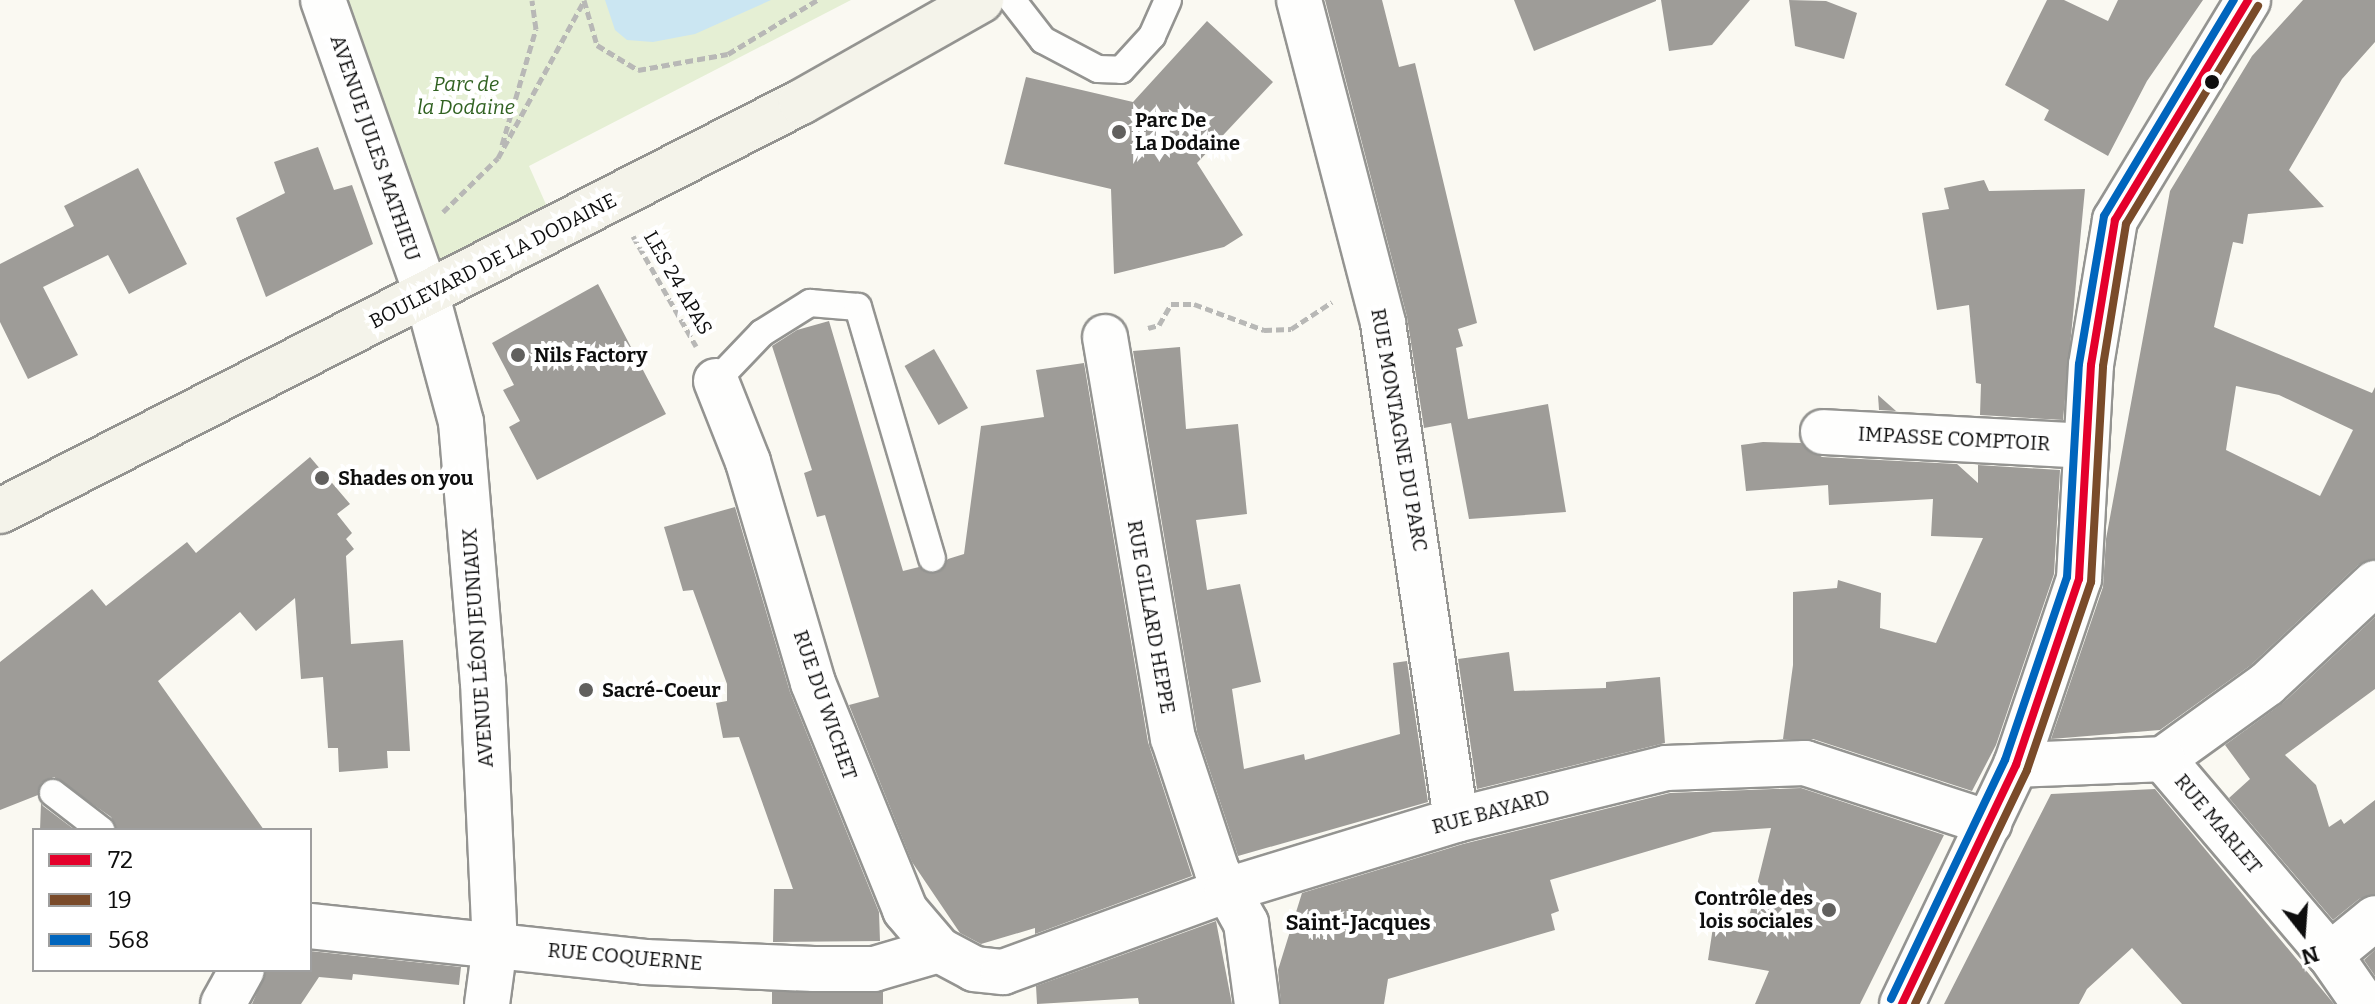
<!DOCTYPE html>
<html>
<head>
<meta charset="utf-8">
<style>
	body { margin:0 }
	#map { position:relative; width:2375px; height:1004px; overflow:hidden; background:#faf9f2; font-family:Bitter,serif }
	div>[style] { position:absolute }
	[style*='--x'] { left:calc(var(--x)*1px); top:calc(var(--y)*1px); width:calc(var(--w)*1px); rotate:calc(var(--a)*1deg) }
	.green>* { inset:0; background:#e5efd4 }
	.water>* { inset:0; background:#cbe6f2 }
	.building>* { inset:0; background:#9e9c98; transform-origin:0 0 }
	.path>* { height:5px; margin-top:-2.5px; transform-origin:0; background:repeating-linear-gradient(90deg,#b8b8b6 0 8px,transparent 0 12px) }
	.roads { filter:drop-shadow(2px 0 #949491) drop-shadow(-2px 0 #949491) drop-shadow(0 2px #949491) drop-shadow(0 -2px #949491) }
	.service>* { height:26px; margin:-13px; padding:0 13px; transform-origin:13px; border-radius:13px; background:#fefefd }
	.minor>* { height:44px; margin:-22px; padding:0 22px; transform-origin:22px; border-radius:22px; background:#fefefd }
	.secondary>* { height:44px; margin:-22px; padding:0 22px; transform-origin:22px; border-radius:22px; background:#f4f3ea }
	.bus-1>* { height:8px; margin:-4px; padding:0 4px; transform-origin:4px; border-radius:4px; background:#e4002b }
	.bus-2>* { height:8px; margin:-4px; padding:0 4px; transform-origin:4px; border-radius:4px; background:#7a4b2a }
	.bus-3>* { height:8px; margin:-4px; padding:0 4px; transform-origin:4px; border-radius:4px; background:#0065bd }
	.dots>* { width:22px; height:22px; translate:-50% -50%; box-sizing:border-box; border:4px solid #fff; border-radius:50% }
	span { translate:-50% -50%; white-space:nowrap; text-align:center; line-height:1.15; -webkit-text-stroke:8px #fff; paint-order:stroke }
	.park-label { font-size:20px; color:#316222; font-style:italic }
	.poi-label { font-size:20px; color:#0e0e0e; font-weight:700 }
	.left { translate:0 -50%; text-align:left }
	.right { translate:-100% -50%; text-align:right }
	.street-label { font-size:20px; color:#0e0e0e }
	.neighbourhood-label { font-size:22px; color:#0e0e0e; font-weight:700 }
	.legend { position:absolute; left:32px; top:828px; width:280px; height:144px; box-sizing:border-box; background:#fff; border:2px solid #9f9f9f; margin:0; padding:10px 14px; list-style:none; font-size:24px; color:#0e0e0e }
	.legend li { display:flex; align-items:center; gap:16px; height:40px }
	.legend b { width:40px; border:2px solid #9f9f9f }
	.north { position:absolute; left:2263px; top:892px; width:80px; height:80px; -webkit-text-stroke:6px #fff; paint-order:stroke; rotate:163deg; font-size:22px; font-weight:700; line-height:32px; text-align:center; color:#0e0e0e }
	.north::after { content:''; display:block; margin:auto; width:28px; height:36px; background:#0e0e0e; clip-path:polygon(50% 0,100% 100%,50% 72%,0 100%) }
</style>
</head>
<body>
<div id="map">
	<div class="green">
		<i style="clip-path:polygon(334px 0,851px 0,529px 166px,548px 209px,428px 274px)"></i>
	</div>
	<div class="water">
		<i style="clip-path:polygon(605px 0,771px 0,695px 34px,653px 42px,627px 40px,615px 30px)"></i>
	</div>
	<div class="building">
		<i style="clip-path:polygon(1325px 0,1382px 0,1399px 67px,1415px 63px,1477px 323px,1458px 329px,1463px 346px,1456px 348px,1468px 419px,1548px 404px,1566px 512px,1469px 519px,1451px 423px,1424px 428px,1407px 317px)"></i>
		<i style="clip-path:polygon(1514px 0,1656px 0,1656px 1px,1534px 51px)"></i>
		<i style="clip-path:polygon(1661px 0,1750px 0,1712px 45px,1669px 51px)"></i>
		<i style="clip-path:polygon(1789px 0,1826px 1px,1857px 13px,1844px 59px,1795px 46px)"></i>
		<i style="clip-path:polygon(2047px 0,2064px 0,2108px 21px,2118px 0,2203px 0,2147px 81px,2108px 156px,2044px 120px,2049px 110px,2005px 85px)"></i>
		<i style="clip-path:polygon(evenodd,2303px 0,2375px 0,2375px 42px,2342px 79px,2289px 170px,2324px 207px,2248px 214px,2243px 244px,2233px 242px,2214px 327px,2372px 393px,2375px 387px,2375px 559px,2358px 565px,2251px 665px,2160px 730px,2051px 739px,2103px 587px,2106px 539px,2170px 191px,2252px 56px,2303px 0,2236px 386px,2279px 395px,2353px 430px,2320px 496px,2226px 450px,2236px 386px)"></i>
		<i style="clip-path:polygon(1207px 21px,1273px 82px,1197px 163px,1243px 235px,1224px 247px,1114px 274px,1111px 189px,1004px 164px,1026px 77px,1133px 102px)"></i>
		<i style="clip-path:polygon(318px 147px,334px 190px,352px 185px,373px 244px,266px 297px,236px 218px,285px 193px,274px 162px)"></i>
		<i style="clip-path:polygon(138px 168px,187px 264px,129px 294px,108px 255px,43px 287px,78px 355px,28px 379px,0 322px,0 264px,74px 226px,64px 206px)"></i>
		<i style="clip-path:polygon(1984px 180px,1989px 191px,2085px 189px,2063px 420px,1980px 415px,1981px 384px,1976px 383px,1969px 305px,1937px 310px,1922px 213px,1949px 209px,1944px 188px)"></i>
		<i style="clip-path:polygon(598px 284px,666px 414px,537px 480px,509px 427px,520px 421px,503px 390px,514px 385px,492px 343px)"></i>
		<i style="clip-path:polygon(829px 321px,903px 571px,919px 567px,936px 573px,948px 559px,964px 554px,981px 426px,1044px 417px,1036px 370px,1084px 363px,1148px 742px,1192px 876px,1035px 934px,1035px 928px,981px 944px,960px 933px,912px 862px,849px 705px,879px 697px,825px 515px,817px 517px,804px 473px,812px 470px,772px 346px,797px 330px)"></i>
		<i style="clip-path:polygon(1180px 347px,1186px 429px,1238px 424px,1247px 514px,1196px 520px,1207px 590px,1240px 584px,1261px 682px,1232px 689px,1244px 769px,1304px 754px,1305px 760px,1400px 734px,1393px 663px,1407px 661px,1428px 802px,1238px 856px,1197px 732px,1133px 351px)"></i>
		<i style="left:934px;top:349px;width:68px;height:34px;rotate:60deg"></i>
		<i style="clip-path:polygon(1878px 395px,1896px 411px,1879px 410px)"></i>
		<i style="clip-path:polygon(1763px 442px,1801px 443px,1822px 457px,1957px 464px,1978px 483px,1978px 465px,2060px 470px,2054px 574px,1996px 745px,1972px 791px,1813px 739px,1783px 739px,1793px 665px,1793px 592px,1837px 588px,1838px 580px,1881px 593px,1880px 628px,1936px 643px,1983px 538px,1931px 536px,1933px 499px,1829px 505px,1828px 485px,1746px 491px,1741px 445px)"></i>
		<i style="clip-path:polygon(310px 457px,350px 504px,337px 514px,352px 533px,346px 539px,354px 549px,346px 556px,351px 644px,403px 640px,410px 751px,387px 751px,388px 768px,339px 772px,338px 748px,328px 748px,323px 677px,301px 679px,295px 598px,256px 631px,240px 612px,158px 681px,264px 830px,117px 830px,111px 817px,54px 777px,41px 783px,38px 795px,0 810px,0 662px,92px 589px,106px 606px,187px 542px,196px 553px)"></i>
		<i style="clip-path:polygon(735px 507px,790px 692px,879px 912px,880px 941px,773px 942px,774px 889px,793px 889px,739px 737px,723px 738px,716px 703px,727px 701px,727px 684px,693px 590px,683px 591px,664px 527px)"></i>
		<i style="clip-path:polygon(2375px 617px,2375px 689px,2285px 755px,2316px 785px,2329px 827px,2341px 819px,2344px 824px,2375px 800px,2375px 894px,2359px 899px,2333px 920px,2229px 798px,2250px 779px,2225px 745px,2284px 702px)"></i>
		<i style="clip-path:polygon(1509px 652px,1514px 691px,1606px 688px,1606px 682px,1660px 677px,1665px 743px,1477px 789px,1458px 659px)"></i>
		<i style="clip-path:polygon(1801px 788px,1944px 835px,1860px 1004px,1755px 1004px,1769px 971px,1708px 960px,1715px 914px,1748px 921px,1771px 828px,1713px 832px,1550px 880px,1559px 911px,1551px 914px,1555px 930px,1388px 979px,1384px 1004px,1281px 1004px,1278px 970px,1302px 893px,1463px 844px,1670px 793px)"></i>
		<i style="clip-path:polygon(2155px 789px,2334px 1004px,2182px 1004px,2132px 948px,2087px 989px,2079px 1004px,1944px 1004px,2051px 794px)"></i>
		<i style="clip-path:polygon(41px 803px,43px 806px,75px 830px,40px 830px)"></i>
		<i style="clip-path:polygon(1216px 921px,1232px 1004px,1139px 1004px,1138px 998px,1037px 1004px,1036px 986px)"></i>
		<i style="clip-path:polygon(2375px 950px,2375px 976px,2364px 960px)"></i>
		<i style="clip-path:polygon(310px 951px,461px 967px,459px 985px,353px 974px,352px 980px,319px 977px,301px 1004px,252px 1004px,267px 970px,310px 970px)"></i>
		<i style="left:772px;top:992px;width:111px;height:12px"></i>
	</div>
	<div class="path">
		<i style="--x:584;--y:0;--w:47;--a:73.9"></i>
		<i style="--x:597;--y:45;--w:48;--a:31.4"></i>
		<i style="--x:638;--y:70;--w:91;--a:-10.1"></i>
		<i style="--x:728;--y:54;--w:104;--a:-31.2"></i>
		<i style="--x:502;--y:145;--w:121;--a:-73.7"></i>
		<i style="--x:536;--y:29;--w:29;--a:-98"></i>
		<i style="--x:443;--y:212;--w:77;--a:-44.5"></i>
		<i style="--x:498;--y:158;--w:179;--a:-61.3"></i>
		<i style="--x:633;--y:236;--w:127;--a:60.2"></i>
		<i style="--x:1148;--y:328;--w:11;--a:-15"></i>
		<i style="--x:1159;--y:325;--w:24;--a:-60"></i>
		<i style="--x:1171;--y:304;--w:23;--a:0"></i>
		<i style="--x:1194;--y:304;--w:75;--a:20.4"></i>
		<i style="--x:1264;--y:330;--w:27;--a:-2"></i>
		<i style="--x:1291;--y:329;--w:49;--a:-33.4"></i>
	</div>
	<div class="roads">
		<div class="service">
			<i style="--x:1012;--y:0;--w:51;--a:52.2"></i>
			<i style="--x:1043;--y:40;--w:62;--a:27.8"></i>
			<i style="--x:1098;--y:69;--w:23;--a:2"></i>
			<i style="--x:1121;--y:70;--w:46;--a:-47.6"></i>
			<i style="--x:1152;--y:36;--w:39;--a:-66"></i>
			<i style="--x:716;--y:381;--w:66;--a:-46.2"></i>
			<i style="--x:762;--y:333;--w:57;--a:-32"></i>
			<i style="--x:810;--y:303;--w:48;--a:4.8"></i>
			<i style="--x:858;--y:307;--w:262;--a:73.6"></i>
			<i style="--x:53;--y:793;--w:61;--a:37.6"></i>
		</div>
		<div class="minor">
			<i style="--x:323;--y:0;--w:314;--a:70.6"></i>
			<i style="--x:427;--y:296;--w:131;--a:74.9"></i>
			<i style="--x:461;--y:422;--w:261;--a:85.2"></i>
			<i style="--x:483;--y:682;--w:263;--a:87.4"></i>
			<i style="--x:495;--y:945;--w:60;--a:97.7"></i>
			<i style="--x:1299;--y:0;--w:334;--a:75.4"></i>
			<i style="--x:1383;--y:323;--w:502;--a:81.64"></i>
			<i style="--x:1105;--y:337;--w:407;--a:80.4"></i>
			<i style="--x:1173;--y:738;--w:140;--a:71.7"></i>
			<i style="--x:1217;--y:871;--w:60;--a:60.9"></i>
			<i style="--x:1246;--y:923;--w:82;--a:82.3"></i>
			<i style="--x:716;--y:381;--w:87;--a:68.4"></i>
			<i style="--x:748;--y:462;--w:230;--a:73.6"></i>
			<i style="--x:813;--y:683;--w:245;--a:67.9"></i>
			<i style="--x:905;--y:910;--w:52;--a:49.6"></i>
			<i style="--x:939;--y:950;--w:40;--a:28"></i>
			<i style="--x:974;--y:969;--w:29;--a:6"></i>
			<i style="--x:1003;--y:972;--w:239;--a:-20.1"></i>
			<i style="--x:1227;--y:890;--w:239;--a:-17"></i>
			<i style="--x:1456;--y:820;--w:216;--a:-13.9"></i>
			<i style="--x:1666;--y:768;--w:139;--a:-2.1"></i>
			<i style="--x:1805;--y:763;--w:194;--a:18.1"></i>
			<i style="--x:1823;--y:432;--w:263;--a:3"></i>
			<i style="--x:2163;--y:759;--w:257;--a:49.6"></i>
			<i style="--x:2330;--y:955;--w:60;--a:55.2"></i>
			<i style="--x:2163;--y:759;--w:128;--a:-35.8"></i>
			<i style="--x:2267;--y:684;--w:148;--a:-43.1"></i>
			<i style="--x:2016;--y:765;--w:147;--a:-2.3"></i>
			<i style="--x:310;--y:926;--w:337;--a:6.1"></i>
			<i style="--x:645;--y:962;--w:169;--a:2.4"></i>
			<i style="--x:814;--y:969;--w:60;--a:0"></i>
			<i style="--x:874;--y:969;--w:68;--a:-16.3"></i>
			<i style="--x:2330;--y:955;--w:58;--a:-39.4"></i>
			<i style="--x:223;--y:1004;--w:39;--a:-61"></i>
			<i style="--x:1902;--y:1004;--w:265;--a:-64.5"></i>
			<i style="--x:2016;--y:765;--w:196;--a:-71.3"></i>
			<i style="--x:2079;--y:579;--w:214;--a:-86.8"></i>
			<i style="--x:2091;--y:365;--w:147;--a:-80.6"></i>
			<i style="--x:2115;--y:220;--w:257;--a:-58.8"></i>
		</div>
		<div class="secondary">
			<i style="--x:0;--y:511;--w:899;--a:-27.05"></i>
			<i style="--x:801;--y:102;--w:207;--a:-29.5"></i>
		</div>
	</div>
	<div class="bus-1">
		<i style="--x:1902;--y:1004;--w:265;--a:-64.5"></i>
		<i style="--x:2016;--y:765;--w:196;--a:-71.3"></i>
		<i style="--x:2079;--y:579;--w:214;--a:-86.8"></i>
		<i style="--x:2091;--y:365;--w:147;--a:-80.6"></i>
		<i style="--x:2115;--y:220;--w:257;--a:-58.8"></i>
	</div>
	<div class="bus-2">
		<i style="--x:1915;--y:1004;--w:259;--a:-64.4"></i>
		<i style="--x:2027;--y:770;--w:199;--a:-71.2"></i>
		<i style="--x:2091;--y:582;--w:216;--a:-86.8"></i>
		<i style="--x:2103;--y:366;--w:144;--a:-80.8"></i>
		<i style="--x:2126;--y:224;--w:255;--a:-58.8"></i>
	</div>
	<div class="bus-3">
		<i style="--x:1891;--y:999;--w:265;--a:-64.5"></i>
		<i style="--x:2005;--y:760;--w:193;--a:-71.3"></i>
		<i style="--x:2067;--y:577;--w:213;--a:-86.8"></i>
		<i style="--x:2079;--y:364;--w:150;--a:-80.4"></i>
		<i style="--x:2104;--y:216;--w:252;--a:-59"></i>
	</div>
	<div class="dots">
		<i style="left:2212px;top:82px;background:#0e0e0e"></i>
		<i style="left:1119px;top:132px;background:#61605e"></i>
		<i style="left:518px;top:355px;background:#61605e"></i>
		<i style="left:322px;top:478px;background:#61605e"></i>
		<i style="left:586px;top:690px;background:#61605e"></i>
		<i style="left:1829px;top:910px;background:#61605e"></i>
	</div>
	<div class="park-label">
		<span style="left:466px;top:96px">Parc de<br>la Dodaine</span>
	</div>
	<div class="poi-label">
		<span class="left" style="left:1135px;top:132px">Parc De<br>La Dodaine</span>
		<span class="left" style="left:534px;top:355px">Nils Factory</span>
		<span class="left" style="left:338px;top:478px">Shades on you</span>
		<span class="left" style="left:602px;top:690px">Sacré-Coeur</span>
		<span class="right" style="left:1813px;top:910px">Contrôle des<br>lois sociales</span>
	</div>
	<div class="street-label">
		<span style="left:375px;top:148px;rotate:71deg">AVENUE JULES MATHIEU</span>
		<span style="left:493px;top:261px;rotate:-27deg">BOULEVARD DE LA DODAINE</span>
		<span style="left:678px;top:283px;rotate:60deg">LES 24 APAS</span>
		<span style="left:1399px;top:430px;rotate:80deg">RUE MONTAGNE DU PARC</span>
		<span style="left:1954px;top:439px;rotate:3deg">IMPASSE COMPTOIR</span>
		<span style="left:1151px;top:617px;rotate:80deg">RUE GILLARD HEPPE</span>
		<span style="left:478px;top:648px;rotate:-94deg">AVENUE LÉON JEUNIAUX</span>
		<span style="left:825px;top:705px;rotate:71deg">RUE DU WICHET</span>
		<span style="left:1491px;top:812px;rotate:-15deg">RUE BAYARD</span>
		<span style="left:2218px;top:824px;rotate:50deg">RUE MARLET</span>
		<span style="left:625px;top:957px;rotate:5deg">RUE COQUERNE</span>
	</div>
	<div class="neighbourhood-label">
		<span style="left:1358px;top:923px">Saint-Jacques</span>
	</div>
	<ul class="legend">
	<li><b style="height:10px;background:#e4002b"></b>72</li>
	<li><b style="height:10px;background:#7a4b2a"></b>19</li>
	<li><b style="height:10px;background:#0065bd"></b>568</li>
	</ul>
	<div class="north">N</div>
</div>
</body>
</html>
